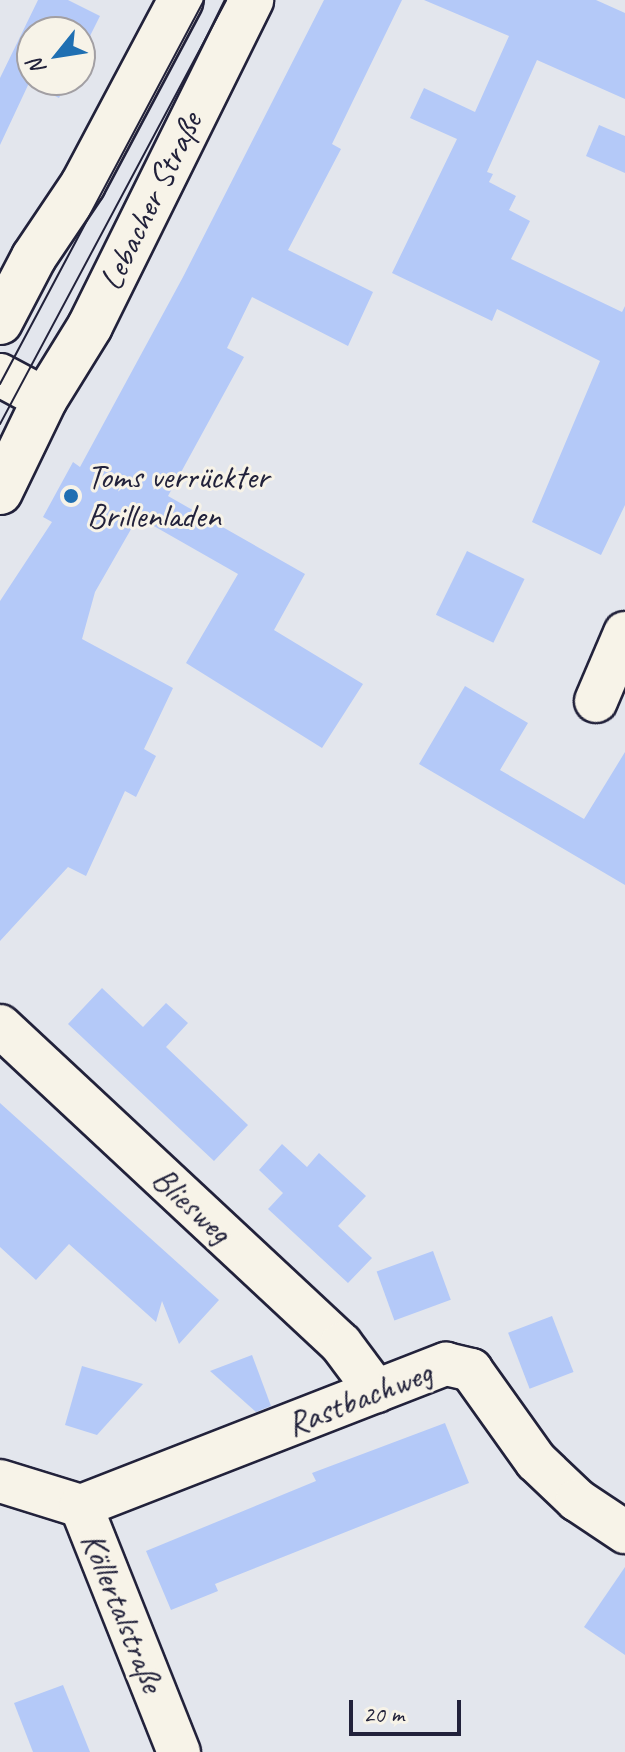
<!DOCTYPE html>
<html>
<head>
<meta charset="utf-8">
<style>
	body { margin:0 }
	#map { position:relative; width:625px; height:1752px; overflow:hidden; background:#e3e6ed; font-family:Caveat,sans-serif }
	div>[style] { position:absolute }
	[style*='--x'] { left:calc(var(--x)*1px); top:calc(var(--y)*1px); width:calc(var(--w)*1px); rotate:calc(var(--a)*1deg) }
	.building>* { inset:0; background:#b4c9f8; transform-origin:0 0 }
	.roads { filter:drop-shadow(2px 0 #22223b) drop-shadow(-2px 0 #22223b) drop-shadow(0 2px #22223b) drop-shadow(0 -2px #22223b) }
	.street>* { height:42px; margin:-21px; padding:0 21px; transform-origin:21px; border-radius:21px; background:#f7f3e8 }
	.primary>* { height:44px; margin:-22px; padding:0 22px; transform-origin:22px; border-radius:22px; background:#f7f3e8 }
	.tram>* { height:2px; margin:-1px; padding:0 1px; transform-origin:1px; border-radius:1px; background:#22223b }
	.dots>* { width:22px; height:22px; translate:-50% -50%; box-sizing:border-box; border:4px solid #f7f3e8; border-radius:50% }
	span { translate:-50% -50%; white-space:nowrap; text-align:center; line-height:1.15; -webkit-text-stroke:6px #f7f3e8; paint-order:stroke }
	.street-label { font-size:34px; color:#22223b }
	.poi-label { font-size:34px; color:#22223b }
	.left { translate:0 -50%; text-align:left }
	.north { position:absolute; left:16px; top:16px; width:80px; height:80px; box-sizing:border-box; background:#f7f3e8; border:2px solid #a29fa3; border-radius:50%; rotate:240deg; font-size:22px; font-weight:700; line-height:32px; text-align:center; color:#22223b }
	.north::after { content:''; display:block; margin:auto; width:28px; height:36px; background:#1f6fb2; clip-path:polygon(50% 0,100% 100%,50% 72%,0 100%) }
	.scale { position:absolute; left:349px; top:1700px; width:112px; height:36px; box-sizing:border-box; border:4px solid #22223b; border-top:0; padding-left:10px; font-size:24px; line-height:28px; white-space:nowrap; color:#22223b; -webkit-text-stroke:6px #f7f3e8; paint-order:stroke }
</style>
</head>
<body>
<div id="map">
	<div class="building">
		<i style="clip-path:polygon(38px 0,68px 0,100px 16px,80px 56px,80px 32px,32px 32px,32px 80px,68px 80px,59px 98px,29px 83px,0 145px,0 78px)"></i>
		<i style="clip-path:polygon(324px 0,402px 0,332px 144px,341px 149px,288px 250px,373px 292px,348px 346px,252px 297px,227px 348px,244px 357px,168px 496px,305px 574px,274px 630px,363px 684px,322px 748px,186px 663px,238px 574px,138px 517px,95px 592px,82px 639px,173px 688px,144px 749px,156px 756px,136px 797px,125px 791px,86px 876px,68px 867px,0 941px,0 601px,52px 522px,43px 517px,73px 462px,80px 467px,183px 277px)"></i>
		<i style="clip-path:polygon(424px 0,596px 0,625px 13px,625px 99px,537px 60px,487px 172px,493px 174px,489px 182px,516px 196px,509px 210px,530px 221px,511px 259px,622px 312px,625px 306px,625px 505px,601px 555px,532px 522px,600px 361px,497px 309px,492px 321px,392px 273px,457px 139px,410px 118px,424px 88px,475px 112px,509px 36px)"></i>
		<i style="clip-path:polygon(599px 125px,625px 136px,625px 173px,586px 156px)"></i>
		<i style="left:467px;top:551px;width:64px;height:71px;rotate:26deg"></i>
		<i style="clip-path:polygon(465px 686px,528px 723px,500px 770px,584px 819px,625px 752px,625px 885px,419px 764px)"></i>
		<i style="clip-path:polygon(102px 988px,143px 1027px,166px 1003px,188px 1023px,166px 1047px,248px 1125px,214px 1161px,68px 1024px)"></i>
		<i style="clip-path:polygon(0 1103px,219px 1300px,179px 1344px,162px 1301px,156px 1322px,69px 1244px,36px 1280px,0 1247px)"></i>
		<i style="clip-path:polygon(282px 1144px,307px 1167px,319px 1153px,366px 1196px,338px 1226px,372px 1258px,348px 1283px,268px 1209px,283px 1193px,259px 1170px)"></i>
		<i style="left:433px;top:1251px;width:52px;height:60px;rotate:70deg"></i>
		<i style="left:552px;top:1316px;width:60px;height:47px;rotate:69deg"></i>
		<i style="clip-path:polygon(252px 1355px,271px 1406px,256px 1412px,210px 1371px)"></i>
		<i style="clip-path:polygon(82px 1366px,143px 1384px,97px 1435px,65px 1425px)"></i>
		<i style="clip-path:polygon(445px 1423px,469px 1483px,215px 1584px,218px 1591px,171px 1610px,146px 1551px,316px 1481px,312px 1473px)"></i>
		<i style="clip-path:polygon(625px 1567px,625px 1655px,584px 1627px)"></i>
		<i style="clip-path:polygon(63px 1685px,90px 1752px,33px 1752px,14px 1703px)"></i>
	</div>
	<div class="roads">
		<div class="street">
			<i style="--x:0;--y:375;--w:51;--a:28.1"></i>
			<i style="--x:596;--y:701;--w:74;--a:-66.9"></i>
			<i style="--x:0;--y:1026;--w:466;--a:43"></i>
			<i style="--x:341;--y:1344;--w:59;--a:53.3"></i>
			<i style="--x:0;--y:1481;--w:85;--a:17.2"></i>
			<i style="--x:81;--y:1506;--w:265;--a:68.3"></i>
			<i style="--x:81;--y:1506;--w:392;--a:-21.3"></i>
			<i style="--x:446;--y:1364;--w:26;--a:13"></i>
			<i style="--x:471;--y:1370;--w:112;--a:54.5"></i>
			<i style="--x:536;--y:1461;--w:57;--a:43.6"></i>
			<i style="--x:577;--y:1500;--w:58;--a:33.7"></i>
		</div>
		<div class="primary">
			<i style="--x:0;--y:322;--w:73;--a:-62.4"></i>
			<i style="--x:34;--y:257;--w:88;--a:-56.1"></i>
			<i style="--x:83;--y:184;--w:208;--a:-62"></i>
			<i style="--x:0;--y:492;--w:103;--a:-64.2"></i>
			<i style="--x:45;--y:399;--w:86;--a:-58.3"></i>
			<i style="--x:90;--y:326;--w:364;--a:-63.7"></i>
		</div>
	</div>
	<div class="tram">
		<i style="--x:0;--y:384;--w:435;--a:-62"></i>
		<i style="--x:0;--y:424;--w:480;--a:-61.9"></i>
	</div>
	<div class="dots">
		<i style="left:71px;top:496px;background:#1f6fb2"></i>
	</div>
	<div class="street-label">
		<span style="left:150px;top:201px;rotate:-64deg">Lebacher Straße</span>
		<span style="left:192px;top:1205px;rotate:43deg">Bliesweg</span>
		<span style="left:359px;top:1398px;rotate:-21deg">Rastbachweg</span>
		<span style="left:123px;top:1612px;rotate:68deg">Köllertalstraße</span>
	</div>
	<div class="poi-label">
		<span class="left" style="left:87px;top:496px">Toms verrückter<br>Brillenladen</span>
	</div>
	<div class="north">N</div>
	<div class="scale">20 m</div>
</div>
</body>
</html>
